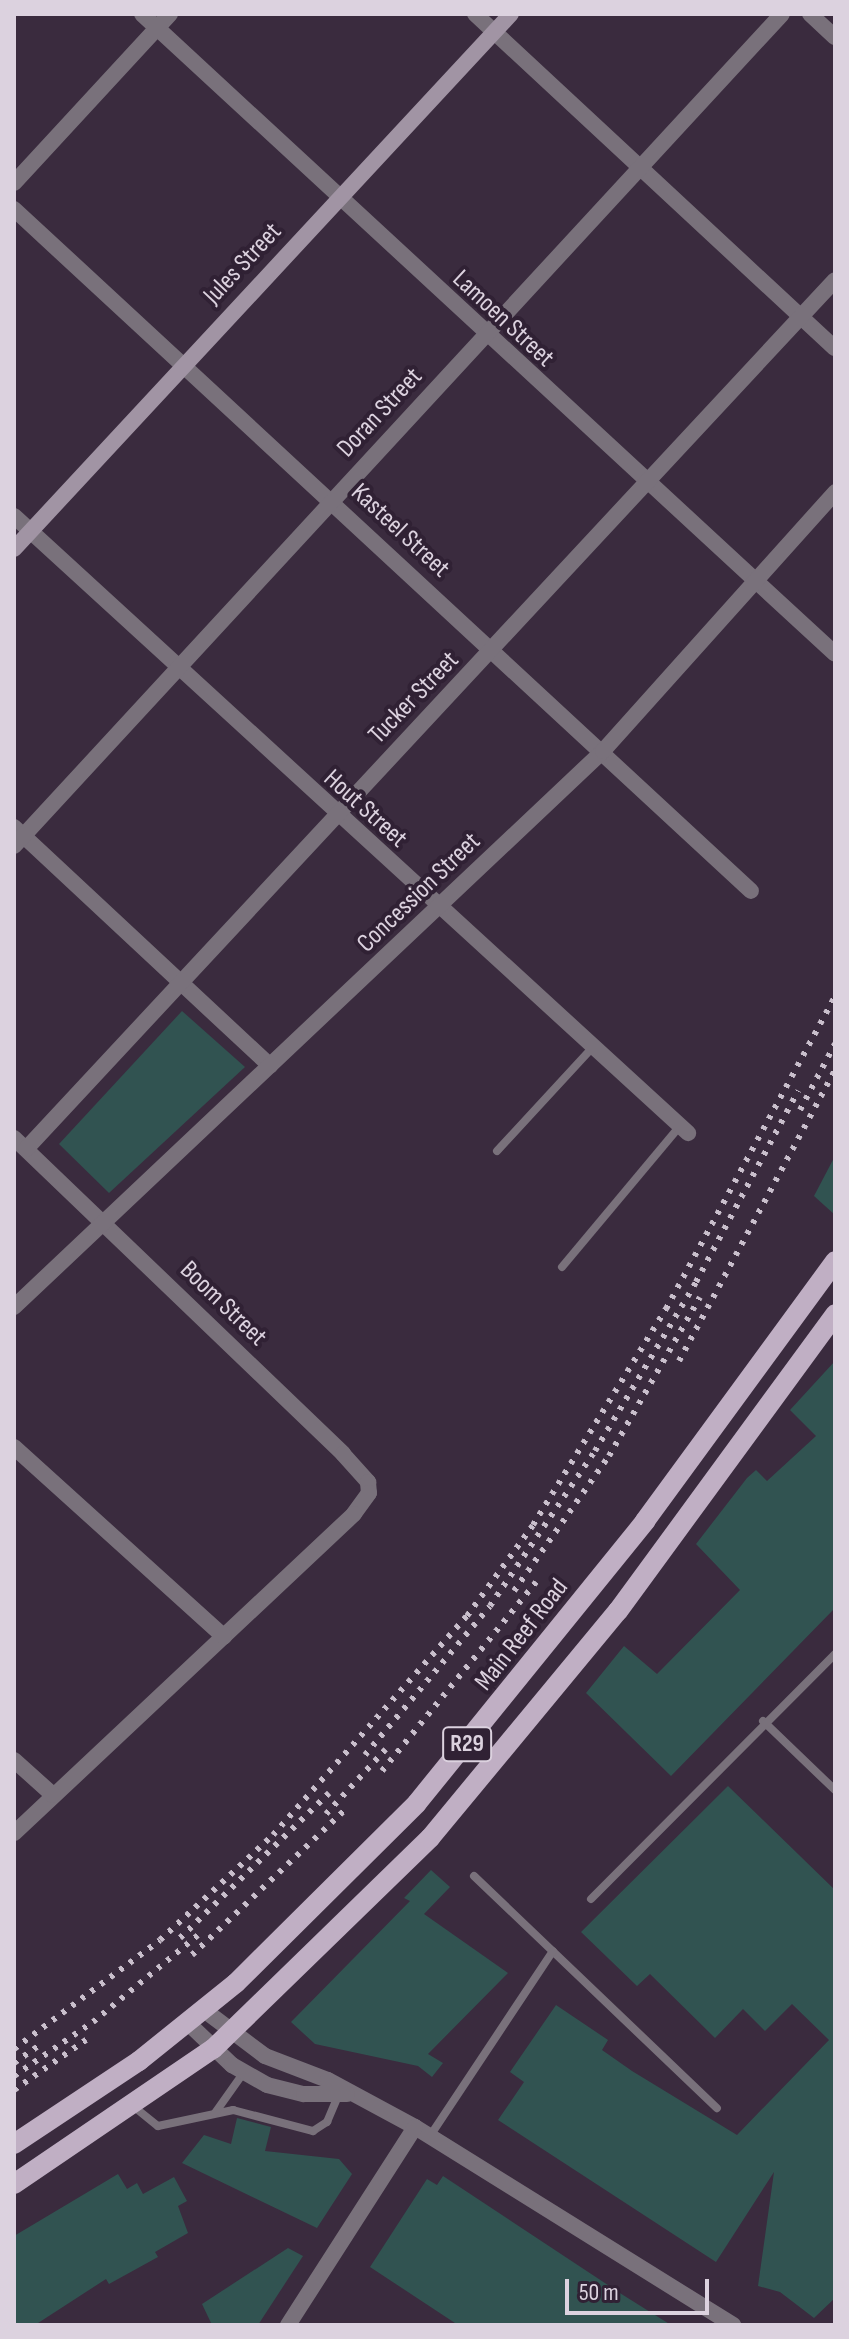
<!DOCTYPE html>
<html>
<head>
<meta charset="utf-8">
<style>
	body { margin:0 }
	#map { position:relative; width:849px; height:2339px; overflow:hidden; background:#3a2b3e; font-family:"Sofia Sans Condensed",sans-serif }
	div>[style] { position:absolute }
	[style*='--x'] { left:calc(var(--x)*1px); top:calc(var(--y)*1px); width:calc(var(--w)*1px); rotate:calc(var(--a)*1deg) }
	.building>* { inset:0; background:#315351 }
	.service>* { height:8px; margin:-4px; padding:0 4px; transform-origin:4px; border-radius:4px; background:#79717b }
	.minor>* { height:16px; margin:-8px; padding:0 8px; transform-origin:8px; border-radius:8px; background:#79717b }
	.secondary>* { height:16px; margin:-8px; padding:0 8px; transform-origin:8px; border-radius:8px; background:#a194a4 }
	.primary>* { height:20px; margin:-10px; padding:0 10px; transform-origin:10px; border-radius:10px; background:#c0afc4 }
	.rail>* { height:6px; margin-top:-3px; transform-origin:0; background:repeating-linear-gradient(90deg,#c9bfcc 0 4px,transparent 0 12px) }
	span { translate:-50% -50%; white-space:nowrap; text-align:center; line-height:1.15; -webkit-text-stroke:8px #302134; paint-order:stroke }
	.shield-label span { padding:2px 6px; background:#302134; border:2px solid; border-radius:6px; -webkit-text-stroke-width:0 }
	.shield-label { font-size:24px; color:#dcd2df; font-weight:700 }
	.street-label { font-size:26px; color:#dcd2df }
	.frame { position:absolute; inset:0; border:16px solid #dcd2df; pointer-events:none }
	.scale { position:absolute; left:565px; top:2279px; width:144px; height:36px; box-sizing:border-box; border:4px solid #dcd2df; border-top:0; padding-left:10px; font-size:24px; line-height:28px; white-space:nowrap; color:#dcd2df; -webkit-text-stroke:6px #302134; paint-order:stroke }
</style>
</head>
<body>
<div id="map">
	<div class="building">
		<i style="clip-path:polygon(182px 1011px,245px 1067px,109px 1193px,59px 1144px)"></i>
		<i style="clip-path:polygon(835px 1156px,835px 1215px,814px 1196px)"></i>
		<i style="clip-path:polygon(835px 1361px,835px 1608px,671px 1776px,586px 1693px,624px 1646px,657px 1674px,740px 1590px,696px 1544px,747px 1478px,756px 1470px,767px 1481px,816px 1436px,790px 1410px)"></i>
		<i style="clip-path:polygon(728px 1786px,835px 1890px,835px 2298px,814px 2318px,780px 2292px,758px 2286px,774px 2172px,716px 2262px,498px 2120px,524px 2082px,510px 2072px,556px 2005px,608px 2040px,602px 2050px,632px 2071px,737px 2135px,829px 2040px,792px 2004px,765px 2031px,743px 2009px,715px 2038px,650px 1974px,637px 1986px,581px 1932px)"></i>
		<i style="clip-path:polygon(431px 1870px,450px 1887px,424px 1914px,508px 1973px,428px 2054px,443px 2063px,432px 2077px,418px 2066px,315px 2044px,291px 2022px,410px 1901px,404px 1898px)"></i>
		<i style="clip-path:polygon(237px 2118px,271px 2127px,265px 2151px,339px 2159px,352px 2174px,317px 2228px,182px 2163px,204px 2135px,231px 2144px)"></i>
		<i style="clip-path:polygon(118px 2174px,127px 2189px,137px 2183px,143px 2194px,174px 2177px,187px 2201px,178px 2206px,188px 2233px,155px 2252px,158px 2257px,109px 2284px,106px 2279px,35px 2325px,14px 2325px,14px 2236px)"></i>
		<i style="clip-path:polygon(443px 2176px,623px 2295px,671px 2325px,458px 2325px,370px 2267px,427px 2179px,437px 2185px)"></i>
		<i style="clip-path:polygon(288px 2248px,303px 2256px,258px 2325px,212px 2325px,202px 2304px)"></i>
	</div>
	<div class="service">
		<i style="--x:497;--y:1151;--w:142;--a:-47.3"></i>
		<i style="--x:562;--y:1267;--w:184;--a:-50.1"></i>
		<i style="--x:763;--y:1721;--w:100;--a:43.8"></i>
		<i style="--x:474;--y:1876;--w:336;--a:43.7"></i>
		<i style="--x:591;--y:1899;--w:346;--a:-45.1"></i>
		<i style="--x:133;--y:2106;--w:32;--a:39"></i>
		<i style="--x:158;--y:2126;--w:77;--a:-12"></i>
		<i style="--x:233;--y:2110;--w:83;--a:14.7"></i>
		<i style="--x:313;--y:2131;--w:17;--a:-33"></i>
		<i style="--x:327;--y:2122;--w:30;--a:-67"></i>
		<i style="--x:215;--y:2113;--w:50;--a:-54.7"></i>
		<i style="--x:430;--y:2136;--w:222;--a:-56.4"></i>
	</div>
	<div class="minor">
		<i style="--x:142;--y:14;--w:943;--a:42.72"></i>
		<i style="--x:475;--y:14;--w:491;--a:42.9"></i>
		<i style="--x:810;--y:14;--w:34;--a:43"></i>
		<i style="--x:14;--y:183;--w:230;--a:-47.3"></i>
		<i style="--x:14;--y:209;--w:1004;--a:42.78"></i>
		<i style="--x:14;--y:516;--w:914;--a:42.47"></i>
		<i style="--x:14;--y:827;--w:350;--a:43"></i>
		<i style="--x:14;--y:846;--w:1132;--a:-47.29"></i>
		<i style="--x:14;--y:1138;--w:456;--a:43.8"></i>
		<i style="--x:343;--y:1454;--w:38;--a:48"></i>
		<i style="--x:368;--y:1482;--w:11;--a:85"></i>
		<i style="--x:369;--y:1493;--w:26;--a:126"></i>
		<i style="--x:354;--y:1514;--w:466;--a:136.8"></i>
		<i style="--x:26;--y:1149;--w:1187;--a:-47.05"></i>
		<i style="--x:14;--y:1307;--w:810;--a:-43.35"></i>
		<i style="--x:603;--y:751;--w:348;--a:-48.1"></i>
		<i style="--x:14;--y:1447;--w:283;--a:42.1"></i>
		<i style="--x:14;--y:1760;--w:52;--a:41.9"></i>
		<i style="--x:204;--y:2010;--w:76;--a:37"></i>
		<i style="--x:265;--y:2056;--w:67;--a:20.9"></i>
		<i style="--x:328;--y:2080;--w:99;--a:28.4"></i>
		<i style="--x:415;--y:2127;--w:375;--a:31.9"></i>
		<i style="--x:188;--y:2023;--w:61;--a:43.7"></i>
		<i style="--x:232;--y:2065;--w:40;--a:29.7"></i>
		<i style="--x:267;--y:2085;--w:38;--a:14"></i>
		<i style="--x:304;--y:2094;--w:43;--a:0"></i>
		<i style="--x:288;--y:2325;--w:235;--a:-57.3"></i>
	</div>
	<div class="secondary">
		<i style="--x:14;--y:549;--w:730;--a:-47.11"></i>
	</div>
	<div class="primary">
		<i style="--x:14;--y:2144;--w:150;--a:-33.6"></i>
		<i style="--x:139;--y:2061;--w:124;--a:-38.8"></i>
		<i style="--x:236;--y:1983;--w:255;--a:-44.8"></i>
		<i style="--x:417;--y:1803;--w:363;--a:-51"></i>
		<i style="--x:645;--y:1521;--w:322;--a:-53.8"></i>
		<i style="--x:14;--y:2184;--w:240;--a:-34.2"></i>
		<i style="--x:213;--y:2049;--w:303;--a:-44.2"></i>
		<i style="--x:430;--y:1838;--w:295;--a:-50.4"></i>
		<i style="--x:618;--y:1611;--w:368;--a:-53.8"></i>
	</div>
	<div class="rail">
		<i style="--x:800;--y:1110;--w:75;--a:-62.1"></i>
		<i style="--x:679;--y:1361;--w:330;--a:-61.8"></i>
		<i style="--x:514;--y:1591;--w:165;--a:-54.9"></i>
		<i style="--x:609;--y:1456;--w:183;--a:-60.2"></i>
		<i style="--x:365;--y:1755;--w:194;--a:-50"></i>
		<i style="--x:490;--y:1606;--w:187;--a:-55.9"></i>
		<i style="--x:595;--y:1451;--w:197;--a:-59.1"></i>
		<i style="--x:696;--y:1282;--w:217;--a:-61.9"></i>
		<i style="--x:382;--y:1771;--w:244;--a:-50.8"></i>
		<i style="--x:326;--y:1814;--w:88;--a:-47.3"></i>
		<i style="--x:180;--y:1938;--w:208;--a:-44.2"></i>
		<i style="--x:192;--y:1955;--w:212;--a:-43.5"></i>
		<i style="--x:14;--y:2049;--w:182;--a:-36.7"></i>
		<i style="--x:160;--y:1940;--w:154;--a:-42.9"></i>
		<i style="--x:273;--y:1835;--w:293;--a:-48.5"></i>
		<i style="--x:467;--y:1616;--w:112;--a:-54"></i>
		<i style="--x:533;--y:1525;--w:254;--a:-58.4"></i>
		<i style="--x:666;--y:1309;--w:355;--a:-61.6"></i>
		<i style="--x:14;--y:2063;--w:32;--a:-35"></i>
		<i style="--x:14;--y:2076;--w:96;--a:-34.4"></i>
		<i style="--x:93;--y:2022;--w:136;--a:-39.6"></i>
		<i style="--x:14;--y:2090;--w:88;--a:-34.8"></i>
	</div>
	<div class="shield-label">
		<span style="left:467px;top:1744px">R29</span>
	</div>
	<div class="street-label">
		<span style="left:243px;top:264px;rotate:-47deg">Jules Street</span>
		<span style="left:503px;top:319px;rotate:43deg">Lamoen Street</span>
		<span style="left:380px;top:413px;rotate:-47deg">Doran Street</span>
		<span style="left:400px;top:531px;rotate:43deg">Kasteel Street</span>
		<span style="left:414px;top:698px;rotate:-46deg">Tucker Street</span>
		<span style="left:365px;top:809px;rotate:42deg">Hout Street</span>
		<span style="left:419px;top:893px;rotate:-44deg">Concession Street</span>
		<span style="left:223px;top:1304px;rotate:44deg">Boom Street</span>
		<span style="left:522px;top:1635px;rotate:-52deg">Main Reef Road</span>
	</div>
	<div class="frame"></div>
	<div class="scale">50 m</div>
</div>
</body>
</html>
